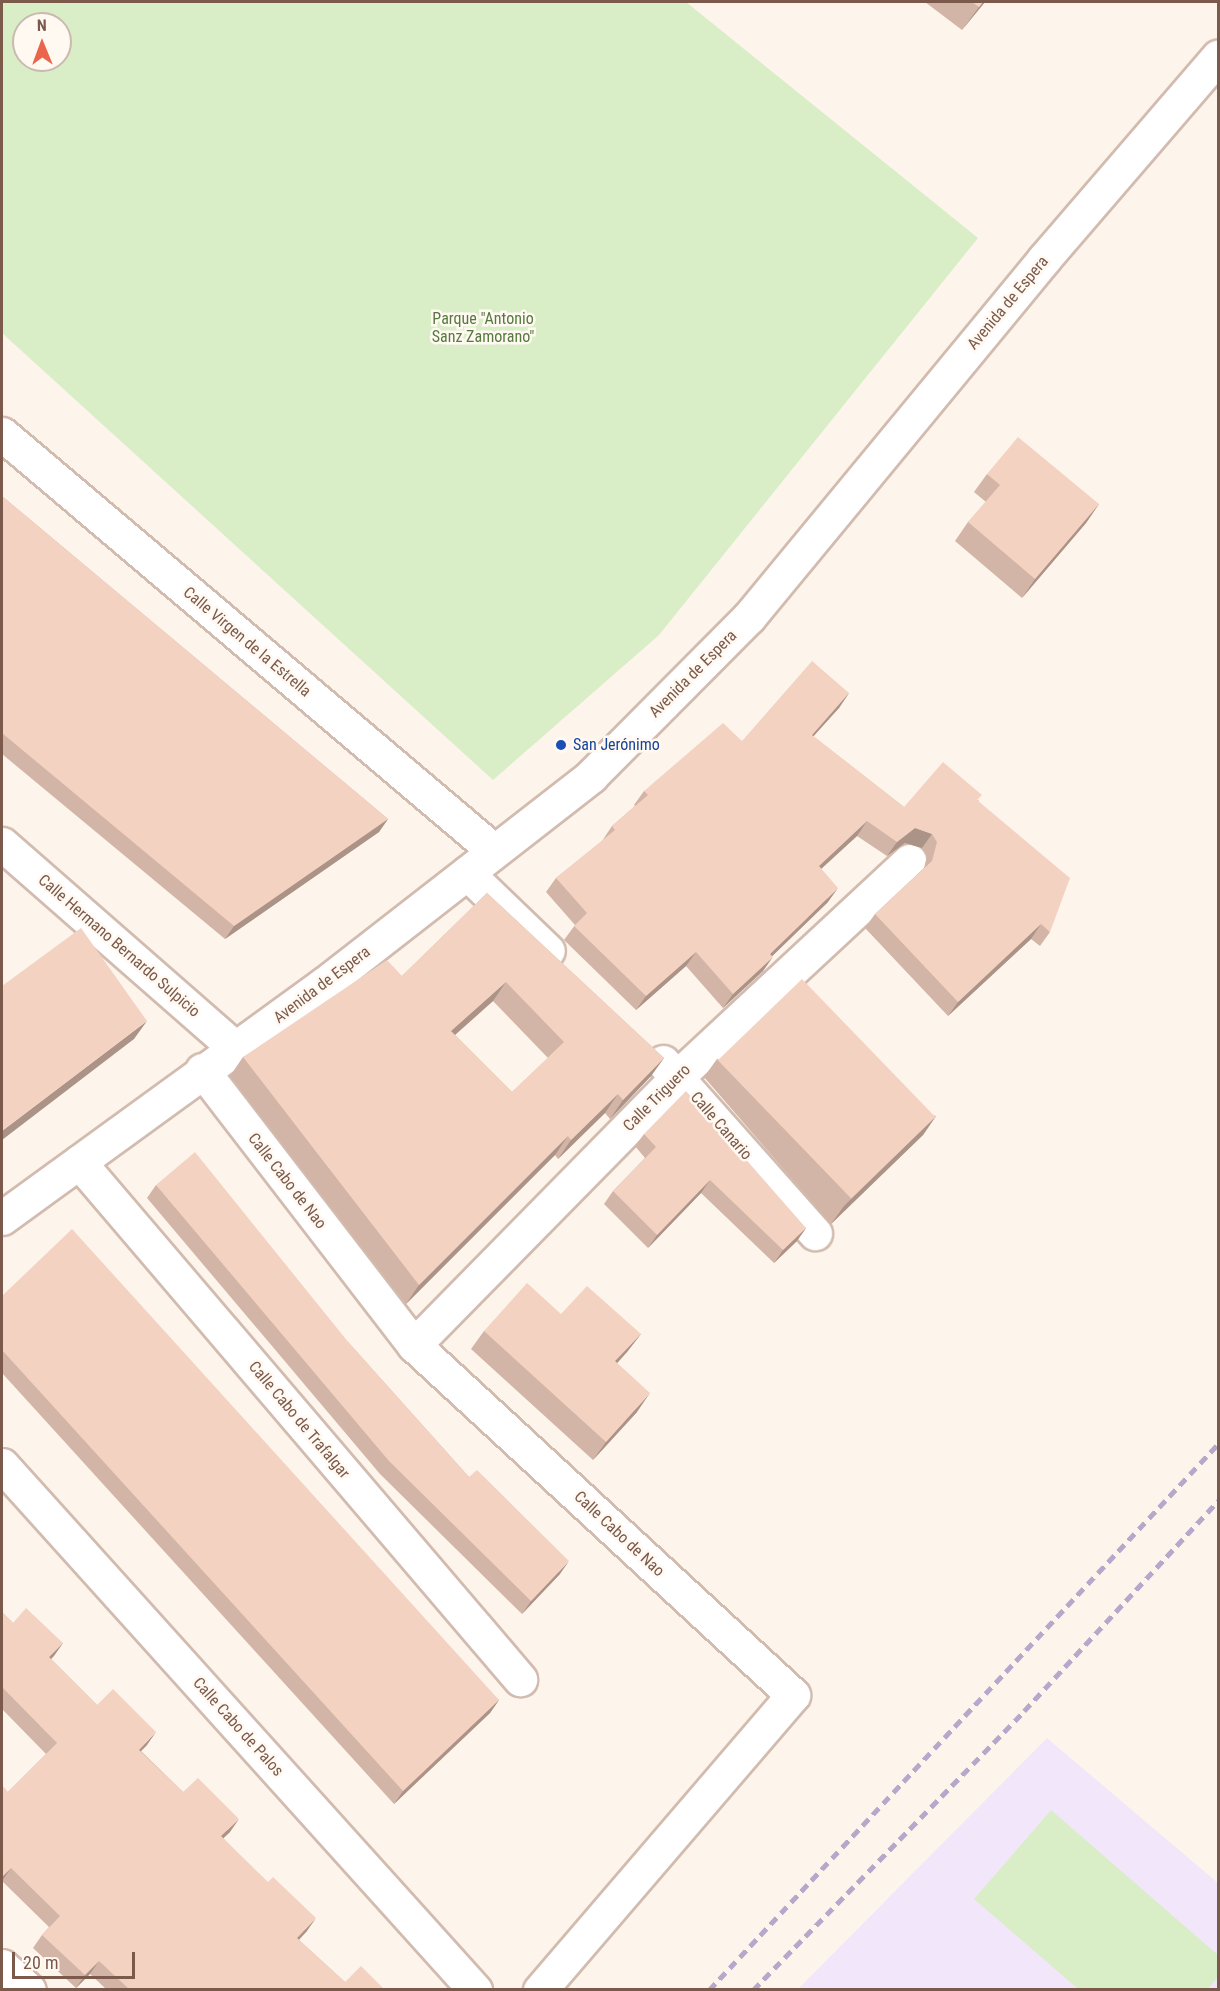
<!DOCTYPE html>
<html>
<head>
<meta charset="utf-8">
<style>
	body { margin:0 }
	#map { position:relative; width:1220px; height:1991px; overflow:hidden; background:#fdf5eb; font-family:"Roboto Condensed",sans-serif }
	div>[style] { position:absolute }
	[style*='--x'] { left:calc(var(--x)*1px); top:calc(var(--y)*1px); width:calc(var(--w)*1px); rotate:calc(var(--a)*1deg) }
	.education>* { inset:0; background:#f2e7fa }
	.green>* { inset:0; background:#d9edc7 }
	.roads { filter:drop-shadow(2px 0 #d2bbaf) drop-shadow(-2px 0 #d2bbaf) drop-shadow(0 2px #d2bbaf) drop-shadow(0 -2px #d2bbaf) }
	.minor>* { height:33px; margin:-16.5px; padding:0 16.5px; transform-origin:16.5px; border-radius:16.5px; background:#fff }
	.rail>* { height:4.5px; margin-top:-2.25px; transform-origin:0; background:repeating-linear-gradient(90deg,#b7a7ca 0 9px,transparent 0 15px) }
	.wall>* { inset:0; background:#d2b5a6 }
	.shaded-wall>* { inset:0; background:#ab9387 }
	.building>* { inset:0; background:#f4d2c1; transform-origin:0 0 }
	.dots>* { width:16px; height:16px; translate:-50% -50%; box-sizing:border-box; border:3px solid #fff9f2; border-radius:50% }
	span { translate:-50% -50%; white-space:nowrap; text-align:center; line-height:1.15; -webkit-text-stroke:5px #fff9f2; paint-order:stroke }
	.street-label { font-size:16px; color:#7b594b }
	.park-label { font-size:16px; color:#557a40 }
	.transit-label { font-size:16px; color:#164399 }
	.left { translate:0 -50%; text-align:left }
	.frame { position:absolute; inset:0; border:3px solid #7b594b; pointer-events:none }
	.north { position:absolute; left:12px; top:12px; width:60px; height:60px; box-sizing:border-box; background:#fff9f2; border:2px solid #cab9af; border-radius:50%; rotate:359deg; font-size:16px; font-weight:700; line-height:24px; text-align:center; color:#7b594b }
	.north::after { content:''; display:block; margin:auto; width:21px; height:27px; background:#eb644c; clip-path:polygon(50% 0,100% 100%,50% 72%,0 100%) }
	.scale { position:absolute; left:12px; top:1952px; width:123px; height:27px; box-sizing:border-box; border:3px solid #7b594b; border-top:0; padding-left:8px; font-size:18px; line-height:21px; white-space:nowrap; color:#7b594b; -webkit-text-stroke:4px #fff9f2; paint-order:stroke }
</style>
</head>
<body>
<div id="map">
	<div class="education">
		<i style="clip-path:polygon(1047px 1738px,1218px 1883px,1218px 1989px,797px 1990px)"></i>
	</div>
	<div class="green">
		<i style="clip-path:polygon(evenodd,2px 2px,686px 2px,978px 238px,659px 635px,493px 780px,2px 333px,2px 2px,24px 24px,60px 24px,60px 60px,24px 60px,24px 24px)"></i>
		<i style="clip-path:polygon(1051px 1810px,1218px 1955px,1218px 1977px,1208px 1989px,1078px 1989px,974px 1899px)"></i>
	</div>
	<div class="roads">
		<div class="minor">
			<i style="--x:2;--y:434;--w:644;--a:40.27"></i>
			<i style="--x:2;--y:844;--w:311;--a:41.2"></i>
			<i style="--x:467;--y:873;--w:112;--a:43.9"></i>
			<i style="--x:663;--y:1062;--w:229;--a:48.4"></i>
			<i style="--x:202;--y:1070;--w:347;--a:52.4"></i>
			<i style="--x:414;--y:1345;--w:516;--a:42.72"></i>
			<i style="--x:793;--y:1695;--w:389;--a:130.6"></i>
			<i style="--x:79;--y:1162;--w:680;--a:49.54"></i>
			<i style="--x:2;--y:1218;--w:397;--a:-36"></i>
			<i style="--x:323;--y:985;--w:340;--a:-37.9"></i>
			<i style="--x:591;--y:776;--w:224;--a:-45.2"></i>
			<i style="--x:749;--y:617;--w:464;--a:-50.5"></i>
			<i style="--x:1044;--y:259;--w:267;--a:-49.3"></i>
			<i style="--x:414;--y:1345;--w:377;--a:-45.5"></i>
			<i style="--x:678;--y:1076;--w:316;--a:-42.9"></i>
			<i style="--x:2;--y:1465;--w:707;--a:47.98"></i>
			<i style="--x:2;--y:1966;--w:36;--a:42"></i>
		</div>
	</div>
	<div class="rail">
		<i style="--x:709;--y:1990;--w:746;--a:-47.01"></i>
		<i style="--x:753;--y:1990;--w:389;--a:-45.8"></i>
		<i style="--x:1024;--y:1711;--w:286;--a:-47.3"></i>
	</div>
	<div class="wall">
		<i style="clip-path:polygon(925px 2px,985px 2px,962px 30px)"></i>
		<i style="clip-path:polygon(987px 474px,1099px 504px,1086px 523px,1022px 598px,955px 541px,968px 522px,986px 502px,974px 492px)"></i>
		<i style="clip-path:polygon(2px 496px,388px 819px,379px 832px,225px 939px,2px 754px)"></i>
		<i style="clip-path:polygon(849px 693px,839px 708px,813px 736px,904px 807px,978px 800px,1050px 932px,1040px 946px,1031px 939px,948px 1016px,865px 928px,875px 914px,924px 868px,927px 856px,922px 848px,905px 843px,887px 856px,857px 836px,821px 869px,828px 902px,772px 956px,763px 971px,723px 1008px,686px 966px,636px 1010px,564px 940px,575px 925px,546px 892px,556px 878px,602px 841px,612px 826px,635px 806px,634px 805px,644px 791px,742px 741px)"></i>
		<i style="clip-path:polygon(evenodd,487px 893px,664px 1058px,651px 1076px,610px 1119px,605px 1113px,558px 1159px,555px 1155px,406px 1304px,230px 1076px,243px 1057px,402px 976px,487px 893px,493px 1001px,548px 1058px,512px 1092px,455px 1035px,493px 1001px)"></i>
		<i style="clip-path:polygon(717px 1059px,936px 1116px,923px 1135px,831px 1224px,704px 1077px)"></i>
		<i style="clip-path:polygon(644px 1134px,806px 1228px,797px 1241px,774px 1263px,701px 1193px,648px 1248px,604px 1204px,613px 1191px,645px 1158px,635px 1146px)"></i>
		<i style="clip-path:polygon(156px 1185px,349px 1343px,469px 1477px,560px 1574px,522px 1614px,380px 1474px,147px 1198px)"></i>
		<i style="clip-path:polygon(2px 1296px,499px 1700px,490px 1713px,394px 1804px,2px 1373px)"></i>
		<i style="clip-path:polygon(561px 1314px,641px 1334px,627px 1352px,617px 1363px,637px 1412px,593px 1460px,471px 1349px,484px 1331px)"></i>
		<i style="clip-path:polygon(2px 1612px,13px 1623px,63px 1643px,51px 1659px,97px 1705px,147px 1745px,141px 1751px,183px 1792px,230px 1832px,223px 1838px,307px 1931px,299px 1940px,345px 1982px,384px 1989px,106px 1989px,90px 1974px,76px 1988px,33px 1948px,42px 1935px,49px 1927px,2px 1881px,8px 1792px,46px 1754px,2px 1709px)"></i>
	</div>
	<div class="shaded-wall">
		<i style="clip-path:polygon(983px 2px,985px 2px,962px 30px,979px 7px)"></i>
		<i style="clip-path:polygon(1099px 504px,1086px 523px,1022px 598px,1035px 579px)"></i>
		<i style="clip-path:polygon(849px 693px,839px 708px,802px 749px,812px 735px)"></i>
		<i style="clip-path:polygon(388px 819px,379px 832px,225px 939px,234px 926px)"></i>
		<i style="clip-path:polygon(867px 821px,857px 836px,809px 880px,819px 866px)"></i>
		<i style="clip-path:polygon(915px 828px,932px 834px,922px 848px,905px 843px,887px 856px,897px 842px)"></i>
		<i style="clip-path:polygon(838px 888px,828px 902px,760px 968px,770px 954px)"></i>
		<i style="clip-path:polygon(1041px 924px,1031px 939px,948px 1016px,958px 1002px)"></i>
		<i style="clip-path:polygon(696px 952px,686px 966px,636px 1010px,646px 996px)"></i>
		<i style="clip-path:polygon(773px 957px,763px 971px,723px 1008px,733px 994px)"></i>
		<i style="clip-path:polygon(506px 982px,493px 1001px,438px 1050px,451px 1031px)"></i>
		<i style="clip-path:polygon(147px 1021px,134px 1039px,2px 1140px,2px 1131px)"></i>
		<i style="clip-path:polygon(664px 1058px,651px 1076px,610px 1119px,623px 1100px)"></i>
		<i style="clip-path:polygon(618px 1094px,605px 1113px,558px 1159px,571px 1140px)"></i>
		<i style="clip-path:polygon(936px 1116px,923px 1135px,831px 1224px,844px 1206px)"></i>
		<i style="clip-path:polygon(568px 1136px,555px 1155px,406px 1304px,419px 1285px)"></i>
		<i style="clip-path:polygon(710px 1180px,701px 1193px,648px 1248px,657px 1235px)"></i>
		<i style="clip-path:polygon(806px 1228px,797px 1241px,774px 1263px,783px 1250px)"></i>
		<i style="clip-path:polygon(641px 1334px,627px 1352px,602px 1380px,615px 1361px)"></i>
		<i style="clip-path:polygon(650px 1393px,637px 1412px,593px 1460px,606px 1442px)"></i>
		<i style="clip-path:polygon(569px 1561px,560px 1574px,522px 1614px,531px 1601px)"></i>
		<i style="clip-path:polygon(63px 1643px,54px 1656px,40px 1670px,49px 1657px)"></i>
		<i style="clip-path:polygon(499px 1700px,490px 1713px,394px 1804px,403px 1791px)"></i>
		<i style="clip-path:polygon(156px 1732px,147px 1745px,130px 1762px,139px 1750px)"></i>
		<i style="clip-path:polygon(239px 1819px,230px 1832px,212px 1849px,221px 1836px)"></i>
		<i style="clip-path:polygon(11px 1868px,2px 1881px,2px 1877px)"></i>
		<i style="clip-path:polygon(316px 1918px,307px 1931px,288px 1951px,297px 1938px)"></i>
		<i style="clip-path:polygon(99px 1961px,90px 1974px,76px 1988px,85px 1975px)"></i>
	</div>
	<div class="building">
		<i style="clip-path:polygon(972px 2px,983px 2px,979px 7px)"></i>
		<i style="clip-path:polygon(1018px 437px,1099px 504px,1035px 579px,968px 522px,1000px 485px,987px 474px)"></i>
		<i style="clip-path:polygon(2px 496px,388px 819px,234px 926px,2px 733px)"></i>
		<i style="clip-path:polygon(812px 661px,849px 693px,812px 735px,904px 807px,943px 762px,982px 795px,977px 800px,1070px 878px,1050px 932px,1041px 924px,958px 1002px,875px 914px,932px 861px,937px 842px,932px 834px,915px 828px,897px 842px,867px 821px,819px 866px,838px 888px,770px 954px,773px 957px,733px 994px,696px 952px,646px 996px,574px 926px,587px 913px,556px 878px,615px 830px,612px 826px,648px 795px,644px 791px,723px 723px,742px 741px)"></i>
		<i style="clip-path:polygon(evenodd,487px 893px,664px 1058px,623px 1100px,618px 1094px,571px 1140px,568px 1136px,419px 1285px,243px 1057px,387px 960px,402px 976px,487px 893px,506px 982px,564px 1042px,512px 1092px,451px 1031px,506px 982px)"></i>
		<i style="clip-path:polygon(81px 928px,147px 1021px,2px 1131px,2px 986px)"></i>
		<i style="left:802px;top:979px;width:192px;height:117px;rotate:46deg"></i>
		<i style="clip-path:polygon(686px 1091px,806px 1228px,783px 1250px,710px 1180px,657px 1235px,613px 1191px,656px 1147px,644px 1134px)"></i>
		<i style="clip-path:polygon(195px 1152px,349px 1343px,469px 1477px,477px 1470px,569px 1561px,531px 1601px,389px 1461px,156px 1185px)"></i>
		<i style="clip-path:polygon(72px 1229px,499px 1700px,403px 1791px,2px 1350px,2px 1296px)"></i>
		<i style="clip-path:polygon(527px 1283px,561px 1314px,587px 1286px,641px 1334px,615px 1361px,650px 1393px,606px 1442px,484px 1331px)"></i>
		<i style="clip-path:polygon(26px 1608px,63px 1643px,49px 1657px,97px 1705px,113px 1689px,156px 1732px,139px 1750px,183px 1792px,198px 1778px,239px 1819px,221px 1836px,268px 1882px,273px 1877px,316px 1918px,297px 1938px,345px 1982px,361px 1966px,384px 1989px,129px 1989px,99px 1961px,85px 1975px,42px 1935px,60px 1916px,11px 1868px,2px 1877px,2px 1785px,8px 1792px,57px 1743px,2px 1687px,2px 1612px,13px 1623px)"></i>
	</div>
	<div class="dots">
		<i style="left:561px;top:745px;background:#1a4fb4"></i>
	</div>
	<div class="street-label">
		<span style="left:1008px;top:303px;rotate:-50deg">Avenida de Espera</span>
		<span style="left:247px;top:642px;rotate:40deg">Calle Virgen de la Estrella</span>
		<span style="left:693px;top:674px;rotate:-45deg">Avenida de Espera</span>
		<span style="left:119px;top:946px;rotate:41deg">Calle Hermano Bernardo Sulpicio</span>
		<span style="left:322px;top:985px;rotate:-37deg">Avenida de Espera</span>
		<span style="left:657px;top:1098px;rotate:-45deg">Calle Triguero</span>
		<span style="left:721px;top:1126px;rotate:49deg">Calle Canario</span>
		<span style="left:287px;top:1181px;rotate:52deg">Calle Cabo de Nao</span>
		<span style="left:299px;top:1420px;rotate:50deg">Calle Cabo de Trafalgar</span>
		<span style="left:619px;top:1534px;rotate:43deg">Calle Cabo de Nao</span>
		<span style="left:238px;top:1727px;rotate:48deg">Calle Cabo de Palos</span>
	</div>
	<div class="park-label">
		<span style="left:483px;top:328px">Parque "Antonio<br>Sanz Zamorano"</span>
	</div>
	<div class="transit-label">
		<span class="left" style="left:573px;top:745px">San Jerónimo</span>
	</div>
	<div class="frame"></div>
	<div class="north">N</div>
	<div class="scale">20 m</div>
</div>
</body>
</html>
